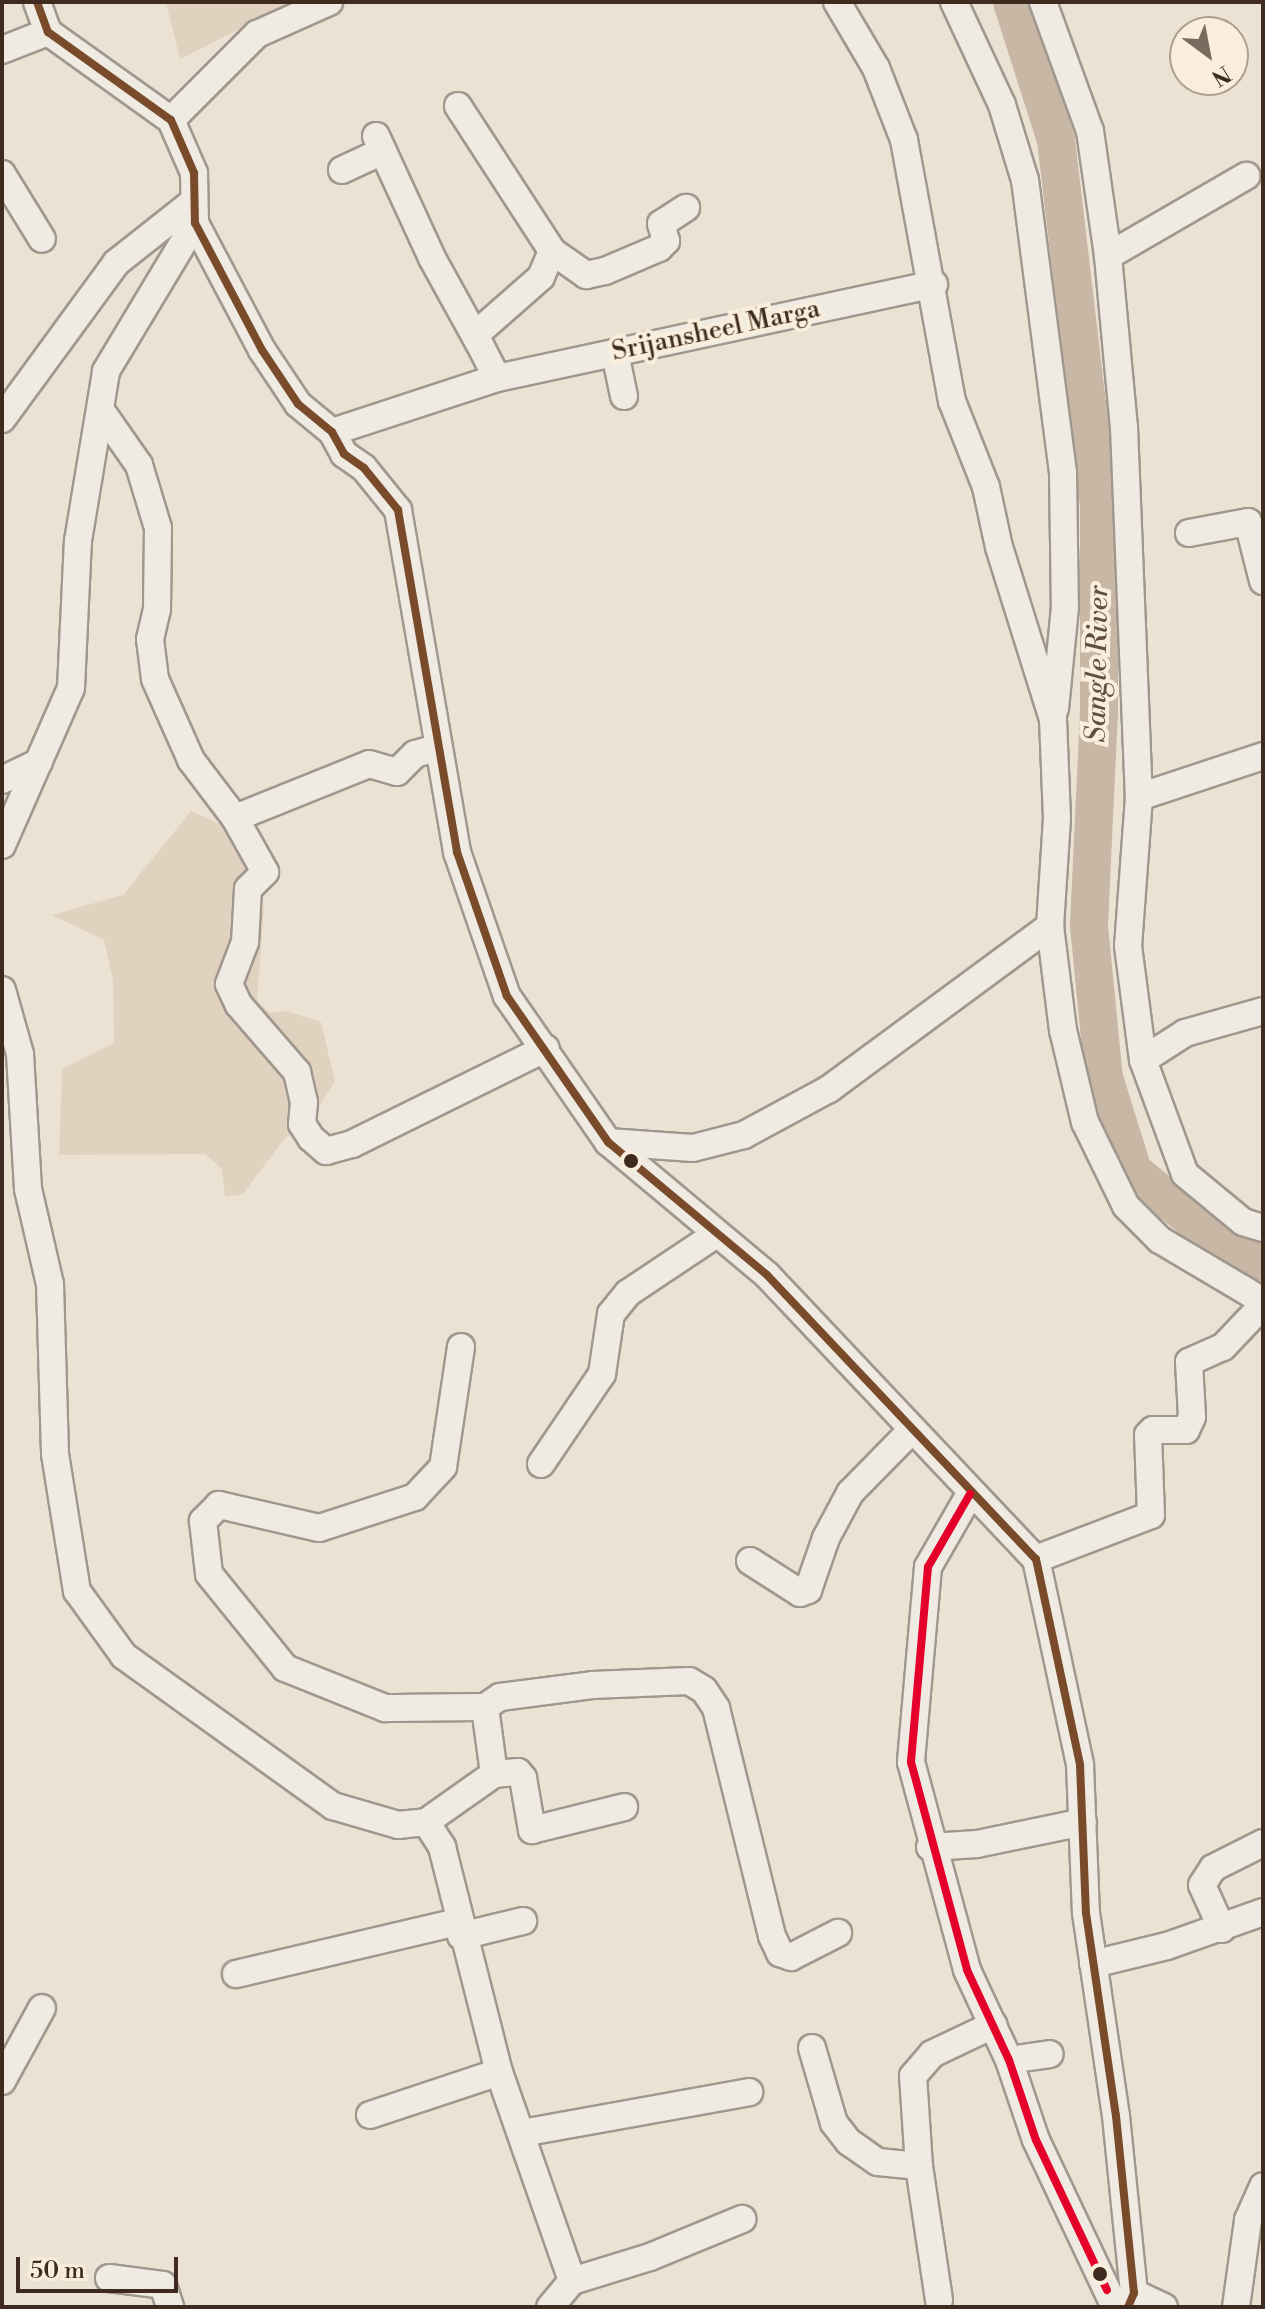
<!DOCTYPE html>
<html>
<head>
<meta charset="utf-8">
<style>
	body { margin:0 }
	#map { position:relative; width:1265px; height:2309px; overflow:hidden; background:#ece2d4; font-family:"Libre Bodoni",serif }
	div>[style] { position:absolute }
	[style*='--x'] { left:calc(var(--x)*1px); top:calc(var(--y)*1px); width:calc(var(--w)*1px); rotate:calc(var(--a)*1deg) }
	.green>* { inset:0; background:#e0d2be }
	.river>* { height:38px; margin:-19px; padding:0 19px; transform-origin:19px; border-radius:19px; background:#c7b7a4 }
	.roads { filter:drop-shadow(2px 0 #a0978e) drop-shadow(-2px 0 #a0978e) drop-shadow(0 2px #a0978e) drop-shadow(0 -2px #a0978e) }
	.minor>* { height:26px; margin:-13px; padding:0 13px; transform-origin:13px; border-radius:13px; background:#efeae2 }
	.bus-1>* { height:8px; margin:-4px; padding:0 4px; transform-origin:4px; border-radius:4px; background:#7a4b2a }
	.bus-2>* { height:8px; margin:-4px; padding:0 4px; transform-origin:4px; border-radius:4px; background:#e4002b }
	.dots>* { width:22px; height:22px; translate:-50% -50%; box-sizing:border-box; border:4px solid #f9eedc; border-radius:50% }
	span { translate:-50% -50%; white-space:nowrap; text-align:center; line-height:1.15; -webkit-text-stroke:8px #f9eedc; paint-order:stroke }
	.street-label { font-size:26px; color:#3e2a1e }
	.water-label { font-size:28px; color:#624f40; font-style:italic }
	.frame { position:absolute; inset:0; border:4px solid #3e2a1e; pointer-events:none }
	.north { position:absolute; left:1169px; top:16px; width:80px; height:80px; box-sizing:border-box; background:#f9eedc; border:2px solid #aea090; border-radius:50%; rotate:148deg; font-size:22px; font-weight:700; line-height:32px; text-align:center; color:#3e2a1e }
	.north::after { content:''; display:block; margin:auto; width:28px; height:36px; background:#7b6a5e; clip-path:polygon(50% 0,100% 100%,50% 72%,0 100%) }
	.scale { position:absolute; left:16px; top:2257px; width:162px; height:36px; box-sizing:border-box; border:4px solid #3e2a1e; border-top:0; padding-left:10px; font-size:24px; line-height:28px; white-space:nowrap; color:#3e2a1e; -webkit-text-stroke:6px #f9eedc; paint-order:stroke }
</style>
</head>
<body>
<div id="map">
	<div class="green">
		<i style="clip-path:polygon(166px 2px,293px 2px,180px 59px)"></i>
		<i style="clip-path:polygon(191px 811px,228px 828px,264px 908px,257px 1001px,270px 1013px,286px 1011px,321px 1022px,335px 1081px,317px 1110px,285px 1138px,242px 1195px,225px 1196px,222px 1169px,205px 1154px,59px 1155px,62px 1069px,114px 1043px,113px 981px,104px 940px,52px 915px,123px 895px)"></i>
	</div>
	<div class="river">
		<i style="--x:1012;--y:2;--w:145;--a:72.3"></i>
		<i style="--x:1056;--y:140;--w:368;--a:83.3"></i>
		<i style="--x:1099;--y:505;--w:207;--a:90"></i>
		<i style="--x:1099;--y:712;--w:214;--a:92.7"></i>
		<i style="--x:1089;--y:926;--w:153;--a:84.4"></i>
		<i style="--x:1104;--y:1078;--w:97;--a:72.7"></i>
		<i style="--x:1133;--y:1171;--w:107;--a:39.3"></i>
		<i style="--x:1216;--y:1239;--w:52;--a:26.1"></i>
	</div>
	<div class="roads">
		<div class="minor">
			<i style="--x:37;--y:2;--w:32;--a:70"></i>
			<i style="--x:48;--y:32;--w:151;--a:35.6"></i>
			<i style="--x:171;--y:120;--w:58;--a:66.5"></i>
			<i style="--x:194;--y:173;--w:50;--a:88.9"></i>
			<i style="--x:195;--y:223;--w:144;--a:62.2"></i>
			<i style="--x:262;--y:350;--w:65;--a:56.3"></i>
			<i style="--x:298;--y:404;--w:44;--a:39.5"></i>
			<i style="--x:332;--y:432;--w:25;--a:61"></i>
			<i style="--x:344;--y:454;--w:24;--a:35"></i>
			<i style="--x:364;--y:468;--w:54;--a:51"></i>
			<i style="--x:398;--y:510;--w:347;--a:80.2"></i>
			<i style="--x:457;--y:852;--w:152;--a:70.9"></i>
			<i style="--x:507;--y:996;--w:178;--a:55.3"></i>
			<i style="--x:608;--y:1142;--w:207;--a:39.9"></i>
			<i style="--x:767;--y:1275;--w:391;--a:46.6"></i>
			<i style="--x:1036;--y:1559;--w:211;--a:77.9"></i>
			<i style="--x:1080;--y:1765;--w:148;--a:87.7"></i>
			<i style="--x:1086;--y:1913;--w:205;--a:81.6"></i>
			<i style="--x:1116;--y:2116;--w:178;--a:84.2"></i>
			<i style="--x:1134;--y:2293;--w:15;--a:113"></i>
			<i style="--x:837;--y:2;--w:77;--a:59.4"></i>
			<i style="--x:876;--y:68;--w:77;--a:68.7"></i>
			<i style="--x:904;--y:140;--w:265;--a:79.6"></i>
			<i style="--x:952;--y:401;--w:92;--a:68.4"></i>
			<i style="--x:986;--y:487;--w:61;--a:77.8"></i>
			<i style="--x:999;--y:547;--w:180;--a:72.6"></i>
			<i style="--x:1053;--y:719;--w:99;--a:87.7"></i>
			<i style="--x:1057;--y:818;--w:108;--a:93.7"></i>
			<i style="--x:1050;--y:926;--w:105;--a:82.9"></i>
			<i style="--x:1063;--y:1030;--w:95;--a:76.6"></i>
			<i style="--x:1085;--y:1122;--w:93;--a:64"></i>
			<i style="--x:1126;--y:1206;--w:48;--a:45"></i>
			<i style="--x:1160;--y:1240;--w:120;--a:30.6"></i>
			<i style="--x:954;--y:2;--w:114;--a:65"></i>
			<i style="--x:1002;--y:105;--w:78;--a:73"></i>
			<i style="--x:1025;--y:180;--w:294;--a:82.6"></i>
			<i style="--x:1063;--y:472;--w:135;--a:89.2"></i>
			<i style="--x:1065;--y:607;--w:102;--a:95.6"></i>
			<i style="--x:1043;--y:2;--w:137;--a:70"></i>
			<i style="--x:1090;--y:131;--w:126;--a:81.8"></i>
			<i style="--x:1108;--y:256;--w:172;--a:84.7"></i>
			<i style="--x:1124;--y:427;--w:370;--a:87.7"></i>
			<i style="--x:1139;--y:797;--w:149;--a:94.2"></i>
			<i style="--x:1128;--y:946;--w:115;--a:82.5"></i>
			<i style="--x:1143;--y:1060;--w:50;--a:-32.7"></i>
			<i style="--x:1185;--y:1033;--w:81;--a:-15.8"></i>
			<i style="--x:2;--y:50;--w:49;--a:-21.4"></i>
			<i style="--x:458;--y:106;--w:173;--a:57"></i>
			<i style="--x:552;--y:251;--w:28;--a:113"></i>
			<i style="--x:541;--y:277;--w:88;--a:138.7"></i>
			<i style="--x:475;--y:335;--w:48;--a:62.9"></i>
			<i style="--x:171;--y:120;--w:122;--a:-45"></i>
			<i style="--x:257;--y:34;--w:79;--a:-24"></i>
			<i style="--x:376;--y:136;--w:134;--a:65.3"></i>
			<i style="--x:432;--y:258;--w:97;--a:61.1"></i>
			<i style="--x:342;--y:170;--w:45;--a:-24.9"></i>
			<i style="--x:2;--y:174;--w:76;--a:58.4"></i>
			<i style="--x:552;--y:251;--w:42;--a:35.2"></i>
			<i style="--x:586;--y:275;--w:19;--a:-12"></i>
			<i style="--x:605;--y:271;--w:59;--a:-23.1"></i>
			<i style="--x:659;--y:248;--w:10;--a:-45"></i>
			<i style="--x:666;--y:241;--w:18;--a:-106"></i>
			<i style="--x:661;--y:224;--w:30;--a:-33"></i>
			<i style="--x:1108;--y:256;--w:160;--a:-30.1"></i>
			<i style="--x:615;--y:353;--w:44;--a:78.2"></i>
			<i style="--x:102;--y:412;--w:65;--a:55.1"></i>
			<i style="--x:139;--y:465;--w:66;--a:73.2"></i>
			<i style="--x:158;--y:528;--w:81;--a:90.7"></i>
			<i style="--x:157;--y:609;--w:31;--a:103"></i>
			<i style="--x:150;--y:639;--w:40;--a:82.9"></i>
			<i style="--x:155;--y:679;--w:89;--a:66"></i>
			<i style="--x:191;--y:760;--w:73;--a:52.8"></i>
			<i style="--x:235;--y:818;--w:62;--a:60.9"></i>
			<i style="--x:265;--y:872;--w:24;--a:135"></i>
			<i style="--x:248;--y:889;--w:53;--a:93.2"></i>
			<i style="--x:245;--y:942;--w:45;--a:110.9"></i>
			<i style="--x:229;--y:984;--w:23;--a:65"></i>
			<i style="--x:239;--y:1005;--w:89;--a:49.1"></i>
			<i style="--x:297;--y:1072;--w:31;--a:77"></i>
			<i style="--x:304;--y:1102;--w:22;--a:95"></i>
			<i style="--x:302;--y:1124;--w:17;--a:57"></i>
			<i style="--x:311;--y:1138;--w:20;--a:41"></i>
			<i style="--x:326;--y:1151;--w:27;--a:-15"></i>
			<i style="--x:352;--y:1144;--w:216;--a:-26.3"></i>
			<i style="--x:2;--y:419;--w:193;--a:-53.8"></i>
			<i style="--x:116;--y:263;--w:97;--a:-38.3"></i>
			<i style="--x:332;--y:432;--w:174;--a:-18.1"></i>
			<i style="--x:497;--y:378;--w:447;--a:-12.1"></i>
			<i style="--x:1189;--y:533;--w:60;--a:-10.6"></i>
			<i style="--x:1248;--y:522;--w:61;--a:75.7"></i>
			<i style="--x:2;--y:780;--w:41;--a:-25.9"></i>
			<i style="--x:1139;--y:797;--w:131;--a:-18.3"></i>
			<i style="--x:235;--y:818;--w:144;--a:-21.9"></i>
			<i style="--x:369;--y:764;--w:29;--a:16"></i>
			<i style="--x:397;--y:772;--w:25;--a:-45"></i>
			<i style="--x:415;--y:754;--w:23;--a:-15"></i>
			<i style="--x:2;--y:845;--w:171;--a:-66.3"></i>
			<i style="--x:71;--y:688;--w:147;--a:-87.3"></i>
			<i style="--x:78;--y:541;--w:172;--a:-80.6"></i>
			<i style="--x:106;--y:371;--w:173;--a:-59"></i>
			<i style="--x:2;--y:990;--w:66;--a:74.3"></i>
			<i style="--x:20;--y:1054;--w:135;--a:86.6"></i>
			<i style="--x:28;--y:1189;--w:98;--a:77"></i>
			<i style="--x:50;--y:1284;--w:170;--a:88.3"></i>
			<i style="--x:55;--y:1454;--w:139;--a:80.9"></i>
			<i style="--x:77;--y:1591;--w:80;--a:54.1"></i>
			<i style="--x:124;--y:1656;--w:257;--a:35.7"></i>
			<i style="--x:333;--y:1806;--w:68;--a:16.3"></i>
			<i style="--x:398;--y:1825;--w:28;--a:-6"></i>
			<i style="--x:426;--y:1822;--w:30;--a:57"></i>
			<i style="--x:442;--y:1847;--w:232;--a:75.8"></i>
			<i style="--x:499;--y:2072;--w:221;--a:70.7"></i>
			<i style="--x:572;--y:2281;--w:34;--a:130"></i>
			<i style="--x:1143;--y:1060;--w:121;--a:69.8"></i>
			<i style="--x:1185;--y:1174;--w:75;--a:39.6"></i>
			<i style="--x:1243;--y:1222;--w:21;--a:17"></i>
			<i style="--x:608;--y:1142;--w:85;--a:4"></i>
			<i style="--x:693;--y:1148;--w:53;--a:-14.3"></i>
			<i style="--x:744;--y:1135;--w:97;--a:-28.4"></i>
			<i style="--x:829;--y:1089;--w:275;--a:-36.4"></i>
			<i style="--x:461;--y:1347;--w:121;--a:98.5"></i>
			<i style="--x:443;--y:1467;--w:41;--a:133"></i>
			<i style="--x:415;--y:1497;--w:101;--a:162.1"></i>
			<i style="--x:319;--y:1528;--w:103;--a:-167"></i>
			<i style="--x:219;--y:1505;--w:23;--a:135"></i>
			<i style="--x:203;--y:1521;--w:53;--a:83.5"></i>
			<i style="--x:209;--y:1574;--w:121;--a:51"></i>
			<i style="--x:285;--y:1668;--w:108;--a:21.8"></i>
			<i style="--x:385;--y:1708;--w:100;--a:-0.6"></i>
			<i style="--x:541;--y:1464;--w:109;--a:-55.9"></i>
			<i style="--x:602;--y:1374;--w:61;--a:-81.5"></i>
			<i style="--x:611;--y:1314;--w:27;--a:-51"></i>
			<i style="--x:628;--y:1293;--w:105;--a:-33.7"></i>
			<i style="--x:970;--y:1494;--w:84;--a:119.9"></i>
			<i style="--x:928;--y:1567;--w:196;--a:95"></i>
			<i style="--x:911;--y:1762;--w:215;--a:74.9"></i>
			<i style="--x:967;--y:1970;--w:99;--a:65"></i>
			<i style="--x:1009;--y:2060;--w:84;--a:71.4"></i>
			<i style="--x:1036;--y:2140;--w:185;--a:64.7"></i>
			<i style="--x:1036;--y:1559;--w:123;--a:-20.9"></i>
			<i style="--x:1151;--y:1515;--w:80;--a:-92.1"></i>
			<i style="--x:1148;--y:1435;--w:7;--a:-45"></i>
			<i style="--x:1153;--y:1430;--w:33;--a:0"></i>
			<i style="--x:1186;--y:1430;--w:14;--a:-65"></i>
			<i style="--x:1192;--y:1417;--w:55;--a:-93.1"></i>
			<i style="--x:1189;--y:1362;--w:37;--a:-24"></i>
			<i style="--x:1223;--y:1347;--w:58;--a:-46.4"></i>
			<i style="--x:750;--y:1561;--w:59;--a:32.6"></i>
			<i style="--x:800;--y:1593;--w:9;--a:-21"></i>
			<i style="--x:808;--y:1590;--w:55;--a:-70.9"></i>
			<i style="--x:826;--y:1538;--w:51;--a:-61.9"></i>
			<i style="--x:850;--y:1493;--w:88;--a:-45.5"></i>
			<i style="--x:494;--y:1774;--w:24;--a:-5"></i>
			<i style="--x:518;--y:1772;--w:8;--a:50"></i>
			<i style="--x:523;--y:1778;--w:53;--a:80.2"></i>
			<i style="--x:532;--y:1830;--w:95;--a:-14"></i>
			<i style="--x:426;--y:1822;--w:83;--a:-35.2"></i>
			<i style="--x:494;--y:1774;--w:68;--a:-97.7"></i>
			<i style="--x:485;--y:1707;--w:18;--a:-34"></i>
			<i style="--x:500;--y:1697;--w:93;--a:-7.4"></i>
			<i style="--x:592;--y:1685;--w:97;--a:-2.4"></i>
			<i style="--x:689;--y:1681;--w:17;--a:31"></i>
			<i style="--x:704;--y:1690;--w:22;--a:56"></i>
			<i style="--x:716;--y:1708;--w:235;--a:76.2"></i>
			<i style="--x:772;--y:1936;--w:19;--a:65"></i>
			<i style="--x:780;--y:1953;--w:12;--a:20"></i>
			<i style="--x:791;--y:1957;--w:53;--a:-27.1"></i>
			<i style="--x:930;--y:1847;--w:47;--a:-3.7"></i>
			<i style="--x:977;--y:1844;--w:108;--a:-11.7"></i>
			<i style="--x:1222;--y:1929;--w:48;--a:-114.4"></i>
			<i style="--x:1202;--y:1885;--w:20;--a:-57"></i>
			<i style="--x:1213;--y:1868;--w:56;--a:-26.6"></i>
			<i style="--x:461;--y:1936;--w:64;--a:-13.6"></i>
			<i style="--x:1093;--y:1964;--w:76;--a:-13.7"></i>
			<i style="--x:1167;--y:1946;--w:102;--a:-19.5"></i>
			<i style="--x:236;--y:1974;--w:227;--a:-13.2"></i>
			<i style="--x:812;--y:2048;--w:78;--a:73.7"></i>
			<i style="--x:834;--y:2123;--w:24;--a:52"></i>
			<i style="--x:849;--y:2142;--w:35;--a:35"></i>
			<i style="--x:878;--y:2162;--w:41;--a:5.6"></i>
			<i style="--x:1009;--y:2060;--w:41;--a:-8.3"></i>
			<i style="--x:2;--y:2081;--w:83;--a:-61.3"></i>
			<i style="--x:370;--y:2115;--w:136;--a:-18.4"></i>
			<i style="--x:522;--y:2133;--w:231;--a:-10.2"></i>
			<i style="--x:109;--y:2278;--w:54;--a:7.4"></i>
			<i style="--x:163;--y:2285;--w:23;--a:72"></i>
			<i style="--x:572;--y:2281;--w:82;--a:-17.1"></i>
			<i style="--x:650;--y:2257;--w:100;--a:-22.4"></i>
			<i style="--x:1134;--y:2293;--w:33;--a:25"></i>
			<i style="--x:939;--y:2300;--w:135;--a:-98.5"></i>
			<i style="--x:919;--y:2166;--w:90;--a:-93.8"></i>
			<i style="--x:913;--y:2076;--w:29;--a:-49"></i>
			<i style="--x:932;--y:2054;--w:68;--a:-25.4"></i>
			<i style="--x:1236;--y:2307;--w:88;--a:-82.1"></i>
			<i style="--x:1248;--y:2220;--w:37;--a:-66"></i>
		</div>
	</div>
	<div class="bus-1">
		<i style="--x:37;--y:2;--w:32;--a:70"></i>
		<i style="--x:48;--y:32;--w:151;--a:35.6"></i>
		<i style="--x:171;--y:120;--w:58;--a:66.5"></i>
		<i style="--x:194;--y:173;--w:50;--a:88.9"></i>
		<i style="--x:195;--y:223;--w:144;--a:62.2"></i>
		<i style="--x:262;--y:350;--w:65;--a:56.3"></i>
		<i style="--x:298;--y:404;--w:44;--a:39.5"></i>
		<i style="--x:332;--y:432;--w:25;--a:61"></i>
		<i style="--x:344;--y:454;--w:24;--a:35"></i>
		<i style="--x:364;--y:468;--w:54;--a:51"></i>
		<i style="--x:398;--y:510;--w:347;--a:80.2"></i>
		<i style="--x:457;--y:852;--w:152;--a:70.9"></i>
		<i style="--x:507;--y:996;--w:178;--a:55.3"></i>
		<i style="--x:608;--y:1142;--w:207;--a:39.9"></i>
		<i style="--x:767;--y:1275;--w:391;--a:46.6"></i>
		<i style="--x:1036;--y:1559;--w:211;--a:77.9"></i>
		<i style="--x:1080;--y:1765;--w:148;--a:87.7"></i>
		<i style="--x:1086;--y:1913;--w:205;--a:81.6"></i>
		<i style="--x:1116;--y:2116;--w:178;--a:84.2"></i>
		<i style="--x:1134;--y:2293;--w:15;--a:113"></i>
	</div>
	<div class="bus-2">
		<i style="--x:970;--y:1494;--w:84;--a:119.9"></i>
		<i style="--x:928;--y:1567;--w:196;--a:95"></i>
		<i style="--x:911;--y:1762;--w:215;--a:74.9"></i>
		<i style="--x:967;--y:1970;--w:99;--a:65"></i>
		<i style="--x:1009;--y:2060;--w:84;--a:71.4"></i>
		<i style="--x:1036;--y:2140;--w:166;--a:64.7"></i>
	</div>
	<div class="dots">
		<i style="left:631px;top:1161px;background:#3e2a1e"></i>
		<i style="left:1100px;top:2274px;background:#3e2a1e"></i>
	</div>
	<div class="street-label">
		<span style="left:716px;top:331px;rotate:-12deg">Srijansheel Marga</span>
	</div>
	<div class="water-label">
		<span style="left:1098px;top:664px;rotate:-89deg">Sangle River</span>
	</div>
	<div class="frame"></div>
	<div class="north">N</div>
	<div class="scale">50 m</div>
</div>
</body>
</html>
